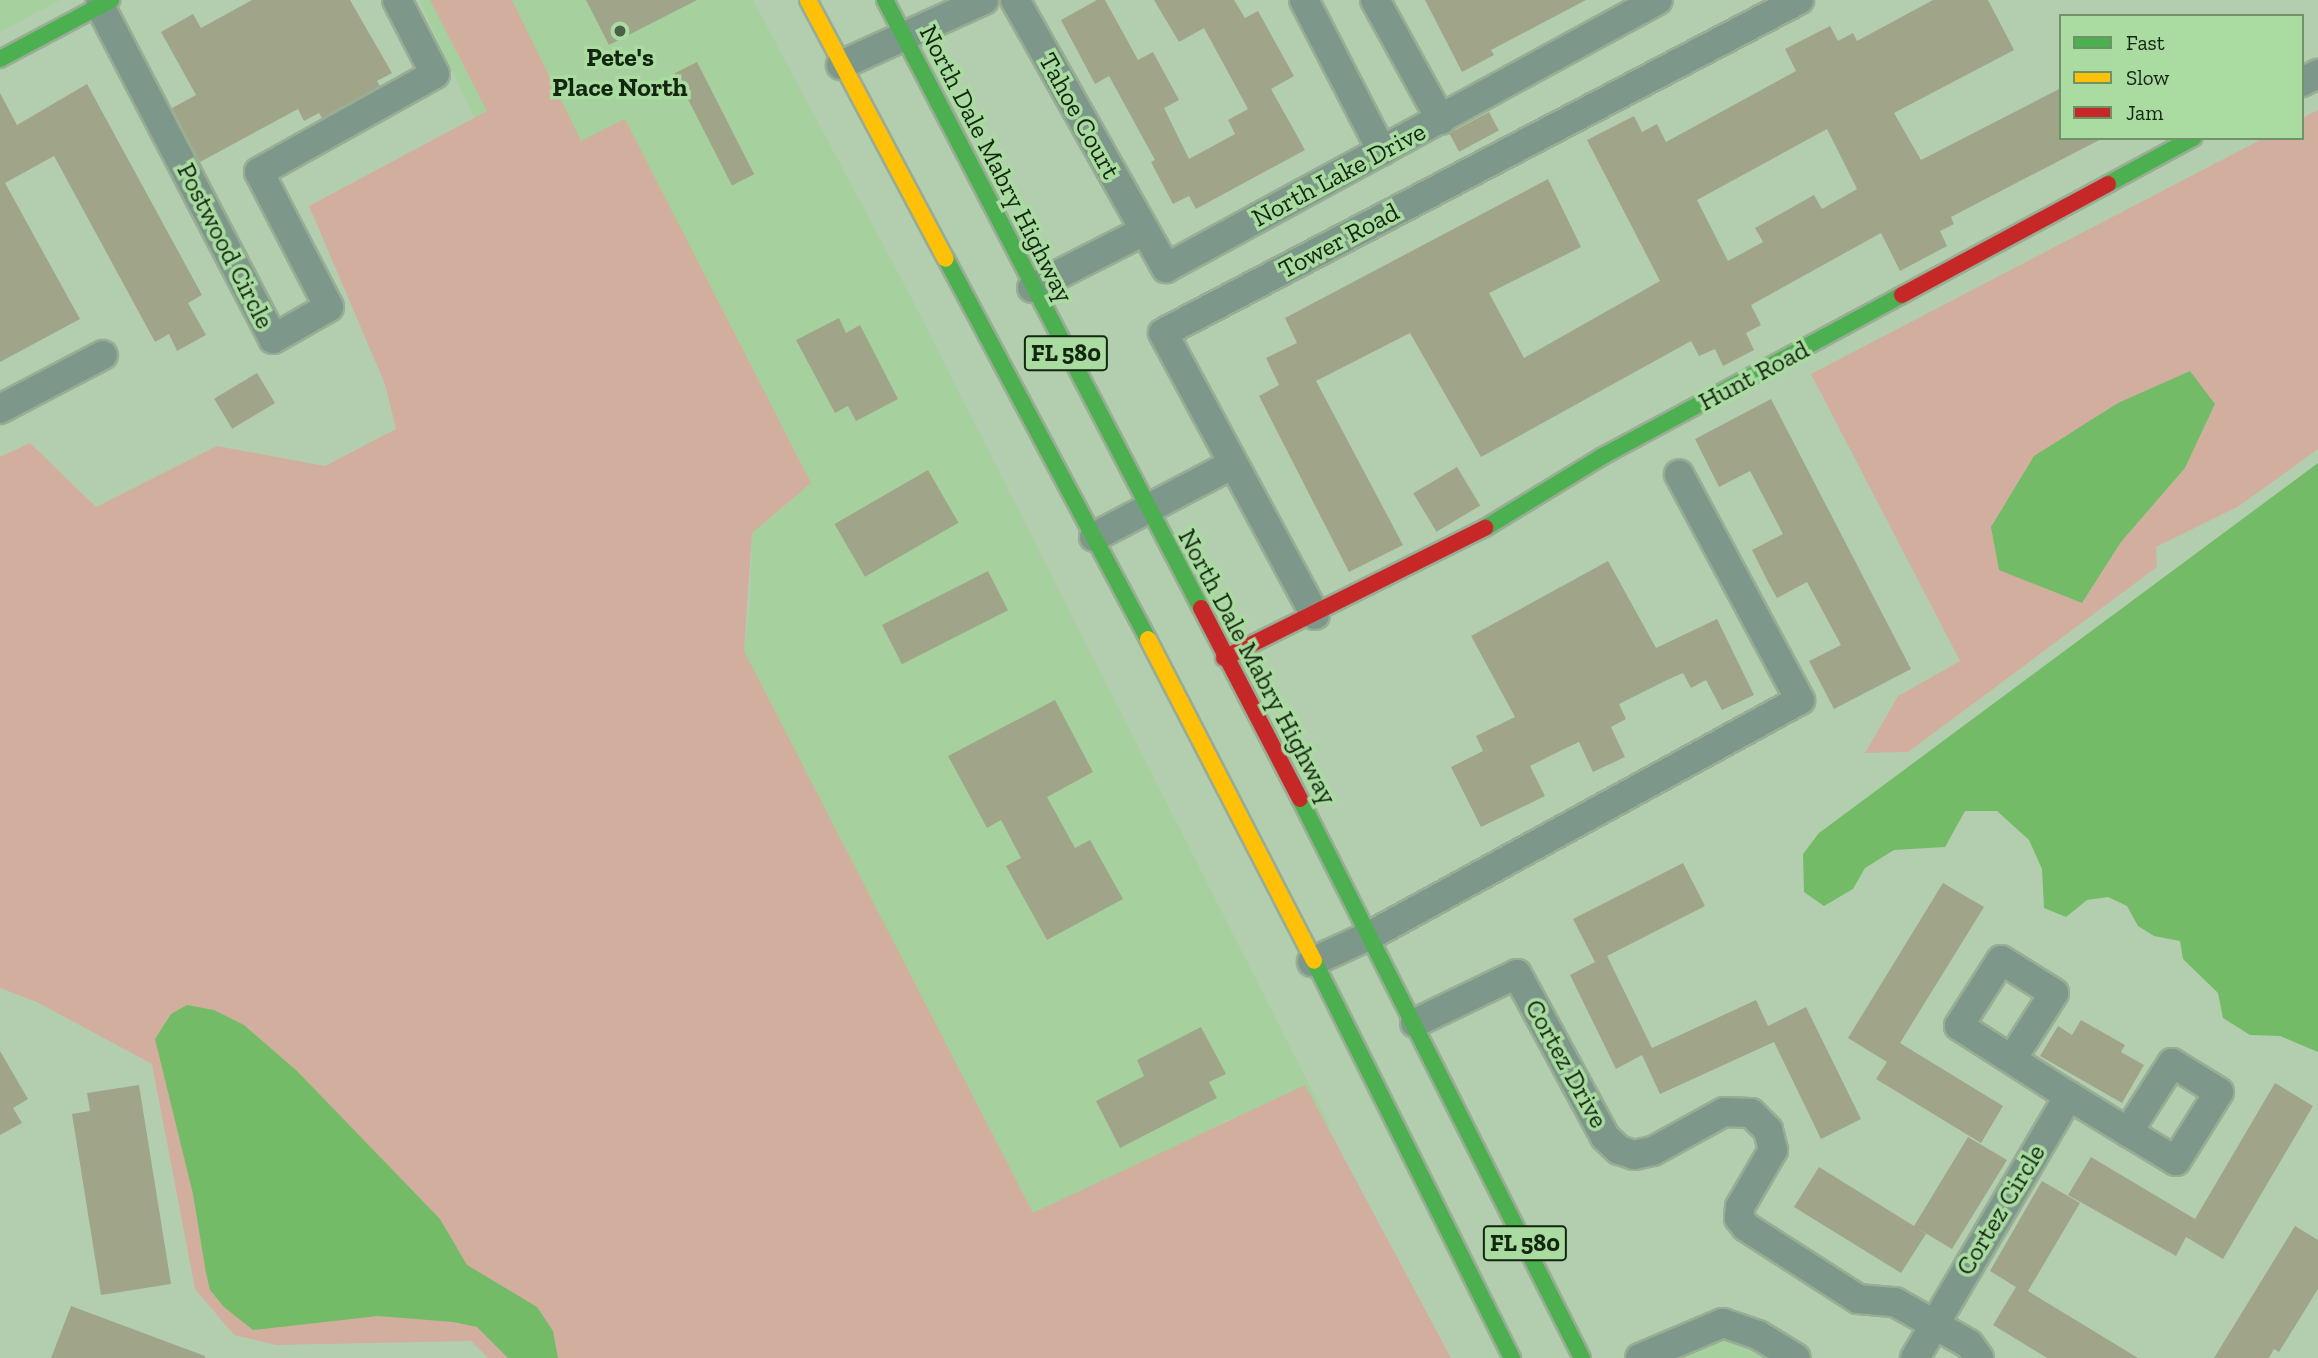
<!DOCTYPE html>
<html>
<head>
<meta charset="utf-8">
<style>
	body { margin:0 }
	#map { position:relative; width:2318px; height:1358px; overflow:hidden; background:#b3ceae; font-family:"Zilla Slab",serif }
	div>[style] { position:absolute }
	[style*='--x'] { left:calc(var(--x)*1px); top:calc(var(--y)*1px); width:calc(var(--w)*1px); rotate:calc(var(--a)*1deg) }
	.built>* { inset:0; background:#a6d09e }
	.green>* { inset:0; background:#d2ae9f }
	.water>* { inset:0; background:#74bb67 }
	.building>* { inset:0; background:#a0a58a; transform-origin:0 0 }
	.roads { filter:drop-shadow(2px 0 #98ad94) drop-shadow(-2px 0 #98ad94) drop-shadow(0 2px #98ad94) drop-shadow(0 -2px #98ad94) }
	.street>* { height:28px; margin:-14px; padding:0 14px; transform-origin:14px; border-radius:14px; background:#7d988a }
	.fast>* { height:16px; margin:-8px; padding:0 8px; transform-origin:8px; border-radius:8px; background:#4caf50 }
	.slow>* { height:16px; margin:-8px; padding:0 8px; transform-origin:8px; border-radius:8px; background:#ffc107 }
	.jam>* { height:16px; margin:-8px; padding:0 8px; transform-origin:8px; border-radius:8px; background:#c62828 }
	.dots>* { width:19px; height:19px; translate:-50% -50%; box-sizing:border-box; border:4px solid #aadba1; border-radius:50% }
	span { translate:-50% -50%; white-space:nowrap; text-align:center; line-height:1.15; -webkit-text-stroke:7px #aadba1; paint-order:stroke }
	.shield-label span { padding:2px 5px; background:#aadba1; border:2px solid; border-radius:5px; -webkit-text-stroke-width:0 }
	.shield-label { font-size:24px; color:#132610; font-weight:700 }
	.poi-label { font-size:26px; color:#132610; font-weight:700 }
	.street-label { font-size:26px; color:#132610 }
	.legend { position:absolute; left:2059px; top:14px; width:245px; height:126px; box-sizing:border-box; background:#aadba1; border:2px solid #6e9367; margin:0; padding:9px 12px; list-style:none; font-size:21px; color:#132610 }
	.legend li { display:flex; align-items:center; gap:14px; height:35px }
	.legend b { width:35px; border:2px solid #6e9367 }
</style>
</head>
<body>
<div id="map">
	<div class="built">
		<i style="clip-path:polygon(0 0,60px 0,0 32px)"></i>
		<i style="clip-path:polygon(419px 0,753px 0,912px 299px,1330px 1126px,1313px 1145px,1283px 1105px,1226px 1120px,1168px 1176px,1058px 1212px,1027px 1214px,739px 688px,750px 604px,753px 492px,497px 166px)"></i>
		<i style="clip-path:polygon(1724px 1337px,1771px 1358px,1671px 1358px)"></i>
	</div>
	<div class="green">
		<i style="clip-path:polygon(430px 0,512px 0,581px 141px,625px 119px,811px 483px,752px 533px,744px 651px,1033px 1213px,1305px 1085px,1451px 1358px,488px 1358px,471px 1341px,276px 1345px,234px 1335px,195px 1289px,152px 1064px,37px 1002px,0 988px,0 457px,30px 443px,96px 507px,217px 446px,325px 466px,396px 429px,385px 384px,309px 206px,487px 111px)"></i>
		<i style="clip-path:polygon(evenodd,2318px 110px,2318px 449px,2239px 506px,2156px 547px,2157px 567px,1908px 752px,1865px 753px,1898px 696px,1960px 661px,1811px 374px,2264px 138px,2302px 138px,2302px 118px,2318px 110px,2189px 371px,2215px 404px,2185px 468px,2121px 542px,2082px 603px,2189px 371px)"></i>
	</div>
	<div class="water">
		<i style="clip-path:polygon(2190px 371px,2215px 404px,2185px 468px,2121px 542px,2082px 603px,1999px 570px,1991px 527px,2034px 456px,2118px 403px)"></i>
		<i style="clip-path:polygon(2318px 463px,2318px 1052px,2280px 1036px,2250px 1035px,2223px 1018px,2218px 993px,2183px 959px,2180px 941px,2154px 936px,2138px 926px,2127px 906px,2108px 897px,2087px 900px,2066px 917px,2044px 908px,2042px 869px,2029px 840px,1997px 811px,1965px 811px,1945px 847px,1894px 850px,1865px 868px,1853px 889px,1824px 906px,1804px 892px,1803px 854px,1819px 833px)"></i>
		<i style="clip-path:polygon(187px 1005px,214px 1010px,244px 1025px,297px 1071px,440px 1219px,467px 1265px,537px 1307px,553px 1331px,558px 1358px,508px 1358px,477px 1327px,453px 1322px,378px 1316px,253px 1330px,224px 1307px,210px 1290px,206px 1273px,193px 1194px,155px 1039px,171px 1014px)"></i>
	</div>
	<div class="building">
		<i style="clip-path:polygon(252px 0,350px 0,392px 73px,377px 81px,380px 86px,322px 118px,319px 113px,304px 121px,298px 109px,200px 162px,172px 108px,196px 95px,161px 32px,193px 14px,201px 28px)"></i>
		<i style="clip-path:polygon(586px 0,697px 0,609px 45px)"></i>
		<i style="clip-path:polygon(1097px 0,1105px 0,1138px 60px,1153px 52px,1179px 100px,1164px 108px,1189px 159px,1235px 134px,1228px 120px,1248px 109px,1204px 28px,1179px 42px,1154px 0,1234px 0,1245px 18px,1258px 11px,1294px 76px,1271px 89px,1305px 150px,1196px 209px,1189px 196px,1173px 204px,1151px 162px,1155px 160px,1109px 76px,1095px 84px,1061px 20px)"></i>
		<i style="clip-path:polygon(1425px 0,1586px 0,1491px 50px,1494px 55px,1462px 72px)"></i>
		<i style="clip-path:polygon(evenodd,1933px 0,1988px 0,2014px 50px,1894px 113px,1921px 160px,2061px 88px,2061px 138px,2103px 138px,1951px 217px,1954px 224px,1940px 231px,1947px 246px,1900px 271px,1881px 233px,1751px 305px,1761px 325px,1746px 333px,1754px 350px,1723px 366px,1715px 349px,1699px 356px,1691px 341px,1481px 457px,1410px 333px,1316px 381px,1403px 545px,1349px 572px,1259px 396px,1279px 385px,1266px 358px,1297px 343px,1285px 318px,1548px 179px,1581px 247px,1489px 293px,1524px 358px,1660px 281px,1587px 140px,1634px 116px,1642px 132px,1657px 124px,1666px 142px,1796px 71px,1785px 49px,1830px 26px,1838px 41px,1853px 33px,1857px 41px,1933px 0,1827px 129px,1857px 189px,1822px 209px,1814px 195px,1755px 228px,1763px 242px,1728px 261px,1697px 200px,1827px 129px)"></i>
		<i style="left:697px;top:62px;width:126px;height:25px;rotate:63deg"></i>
		<i style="clip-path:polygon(87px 84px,202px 295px,188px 303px,206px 335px,177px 351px,169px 334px,155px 342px,54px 156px,5px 183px,80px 319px,0 362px,0 93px,17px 125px)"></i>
		<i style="left:1489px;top:112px;width:21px;height:45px;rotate:62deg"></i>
		<i style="clip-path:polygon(839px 318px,846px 333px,860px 325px,898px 399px,856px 421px,848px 406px,835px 413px,796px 340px)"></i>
		<i style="left:257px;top:373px;width:35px;height:50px;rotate:59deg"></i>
		<i style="clip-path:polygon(1771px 399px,1911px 669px,1834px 709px,1809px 661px,1841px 645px,1807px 582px,1777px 598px,1768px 582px,1752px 550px,1783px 534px,1750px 471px,1719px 487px,1695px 439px)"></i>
		<i style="left:1457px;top:467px;width:45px;height:51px;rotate:59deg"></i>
		<i style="left:928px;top:470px;width:61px;height:108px;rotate:60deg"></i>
		<i style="clip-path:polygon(1608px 561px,1656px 648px,1717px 619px,1754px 695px,1722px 710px,1706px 680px,1691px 688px,1683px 673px,1667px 680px,1619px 704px,1626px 719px,1611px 727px,1625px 757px,1593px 772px,1579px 742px,1562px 750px,1530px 766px,1545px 796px,1481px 827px,1451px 767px,1483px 751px,1476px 736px,1515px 717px,1471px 636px)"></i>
		<i style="left:988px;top:571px;width:44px;height:119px;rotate:63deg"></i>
		<i style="clip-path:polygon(1055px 700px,1093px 772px,1047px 797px,1075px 848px,1090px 840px,1123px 899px,1047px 940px,1006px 866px,1021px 858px,1001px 820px,987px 828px,948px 756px)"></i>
		<i style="clip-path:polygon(1683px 863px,1705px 906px,1607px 956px,1652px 1048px,1756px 1000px,1768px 1026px,1806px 1007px,1861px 1119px,1821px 1139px,1774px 1042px,1660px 1094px,1642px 1055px,1616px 1069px,1570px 975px,1595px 962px,1573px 919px)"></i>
		<i style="clip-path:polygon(1943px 883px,1984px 907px,1900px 1043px,2003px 1106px,1981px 1143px,1876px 1079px,1887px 1062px,1848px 1038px)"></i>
		<i style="clip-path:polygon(2081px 1020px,2125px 1045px,2121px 1052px,2144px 1065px,2122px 1103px,2040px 1056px,2058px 1026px,2072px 1035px)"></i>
		<i style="clip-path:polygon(1201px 1027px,1226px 1074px,1209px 1082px,1217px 1098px,1120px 1148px,1096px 1101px,1144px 1076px,1137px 1060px)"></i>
		<i style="clip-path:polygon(0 1051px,28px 1099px,13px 1108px,22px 1123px,0 1135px)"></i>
		<i style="clip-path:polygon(2275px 1083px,2313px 1106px,2223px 1259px,2186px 1237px,2176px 1256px,2068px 1195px,2091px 1157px,2195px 1219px)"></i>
		<i style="clip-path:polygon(139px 1085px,171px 1284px,101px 1295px,72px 1114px,90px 1111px,87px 1093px)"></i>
		<i style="clip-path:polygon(1968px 1137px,2007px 1160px,1952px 1249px,1915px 1227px,1926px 1234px,1901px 1273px,1794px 1207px,1819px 1167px,1914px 1226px)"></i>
		<i style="clip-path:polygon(2042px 1181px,2080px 1203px,2028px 1291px,2138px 1358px,2047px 1358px,1993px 1325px,2016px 1287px,1990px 1271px)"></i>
		<i style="clip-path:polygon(2295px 1226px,2318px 1240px,2318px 1289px,2279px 1352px,2274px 1349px,2269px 1358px,2214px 1358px)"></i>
		<i style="clip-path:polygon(71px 1306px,205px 1356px,205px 1358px,51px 1358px)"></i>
	</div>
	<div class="roads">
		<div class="street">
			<i style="--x:1015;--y:0;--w:308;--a:60.6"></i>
			<i style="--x:1166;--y:268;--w:560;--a:-28.58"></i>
			<i style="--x:1304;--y:0;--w:170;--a:62.7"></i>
			<i style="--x:1375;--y:0;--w:137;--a:61.2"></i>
			<i style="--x:100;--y:6;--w:375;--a:62.5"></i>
			<i style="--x:273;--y:339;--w:64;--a:-29.7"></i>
			<i style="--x:329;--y:307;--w:152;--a:-117.4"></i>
			<i style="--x:259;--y:172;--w:201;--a:-29.1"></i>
			<i style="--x:435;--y:74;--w:83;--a:-117.2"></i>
			<i style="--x:841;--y:65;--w:157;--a:-24.4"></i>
			<i style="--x:2302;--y:82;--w:18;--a:-27"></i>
			<i style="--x:1032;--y:288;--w:123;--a:-27"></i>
			<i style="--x:0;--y:409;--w:116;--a:-27.7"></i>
			<i style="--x:1094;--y:537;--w:157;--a:-27.7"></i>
			<i style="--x:1315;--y:615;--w:320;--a:-118.3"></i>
			<i style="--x:1163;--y:333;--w:718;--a:-27.64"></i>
			<i style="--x:1312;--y:962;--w:65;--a:-24.6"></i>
			<i style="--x:1371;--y:935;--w:489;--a:-28.7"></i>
			<i style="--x:1800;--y:700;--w:256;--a:-118.2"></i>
			<i style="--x:1415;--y:1023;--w:113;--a:-25.7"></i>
			<i style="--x:1517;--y:974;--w:185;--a:61.6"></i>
			<i style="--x:1605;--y:1137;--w:19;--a:43"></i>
			<i style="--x:1619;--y:1150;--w:16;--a:18"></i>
			<i style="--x:1634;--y:1155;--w:19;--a:-12"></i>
			<i style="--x:1653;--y:1151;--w:81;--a:-28.8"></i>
			<i style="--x:1724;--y:1112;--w:27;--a:2"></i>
			<i style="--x:1751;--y:1113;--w:24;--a:45"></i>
			<i style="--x:1768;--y:1130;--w:21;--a:76"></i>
			<i style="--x:1773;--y:1150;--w:66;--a:120.1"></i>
			<i style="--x:1740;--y:1207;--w:11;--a:95"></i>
			<i style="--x:1739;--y:1218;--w:11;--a:52"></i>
			<i style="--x:1746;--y:1227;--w:133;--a:32.7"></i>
			<i style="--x:1858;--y:1299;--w:37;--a:5"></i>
			<i style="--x:1895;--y:1302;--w:85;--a:29.6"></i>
			<i style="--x:1969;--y:1344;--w:17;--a:54"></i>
			<i style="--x:2012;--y:1059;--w:78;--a:-57.5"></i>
			<i style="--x:2054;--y:993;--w:62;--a:-148.1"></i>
			<i style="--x:2001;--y:960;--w:78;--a:122.5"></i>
			<i style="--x:1959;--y:1026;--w:130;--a:32.5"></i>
			<i style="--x:2069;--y:1096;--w:69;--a:31.4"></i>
			<i style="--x:2128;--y:1132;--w:56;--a:31.1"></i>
			<i style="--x:2176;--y:1161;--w:81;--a:-58.1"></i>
			<i style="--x:2219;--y:1092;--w:55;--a:-148.3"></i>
			<i style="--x:2172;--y:1063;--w:82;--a:122.5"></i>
			<i style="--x:1640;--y:1358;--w:90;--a:-22.9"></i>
			<i style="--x:1723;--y:1323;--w:37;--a:19"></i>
			<i style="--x:1758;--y:1335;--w:44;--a:31.2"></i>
			<i style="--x:1915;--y:1358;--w:304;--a:-59.6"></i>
		</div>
		<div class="fast">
			<i style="--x:885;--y:0;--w:685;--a:62.54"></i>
			<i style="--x:0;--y:59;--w:126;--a:-28"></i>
			<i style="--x:2108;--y:184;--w:97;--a:-28.4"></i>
			<i style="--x:946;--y:259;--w:430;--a:62"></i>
			<i style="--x:1485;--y:528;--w:138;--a:-31.4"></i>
			<i style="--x:1603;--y:456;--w:340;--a:-28.3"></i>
			<i style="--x:1300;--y:799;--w:626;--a:63.23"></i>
			<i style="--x:1314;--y:961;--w:444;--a:63.5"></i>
		</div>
		<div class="slow">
			<i style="--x:808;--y:0;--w:293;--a:62"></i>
			<i style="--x:1148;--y:639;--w:362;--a:62.7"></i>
		</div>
		<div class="jam">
			<i style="--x:1902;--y:295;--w:234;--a:-28.3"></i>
			<i style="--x:1201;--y:608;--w:215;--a:62.6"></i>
			<i style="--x:1224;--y:658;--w:292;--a:-26.5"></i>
		</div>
	</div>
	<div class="dots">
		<i style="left:620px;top:31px;background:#4b6147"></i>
	</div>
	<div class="shield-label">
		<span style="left:1066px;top:353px">FL 580</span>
		<span style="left:1525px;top:1243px">FL 580</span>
	</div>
	<div class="poi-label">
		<span style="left:620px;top:73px">Pete's<br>Place North</span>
	</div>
	<div class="street-label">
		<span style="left:1079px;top:116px;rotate:61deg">Tahoe Court</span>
		<span style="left:996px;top:164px;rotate:63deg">North Dale Mabry Highway</span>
		<span style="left:1339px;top:175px;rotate:-28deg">North Lake Drive</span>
		<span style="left:1339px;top:241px;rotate:-28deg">Tower Road</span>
		<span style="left:225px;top:246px;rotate:63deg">Postwood Circle</span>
		<span style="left:1754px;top:376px;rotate:-28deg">Hunt Road</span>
		<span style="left:1257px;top:667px;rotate:62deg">North Dale Mabry Highway</span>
		<span style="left:1566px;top:1064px;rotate:61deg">Cortez Drive</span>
		<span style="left:2001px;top:1210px;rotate:-59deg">Cortez Circle</span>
	</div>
	<ul class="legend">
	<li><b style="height:9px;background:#4caf50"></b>Fast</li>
	<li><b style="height:9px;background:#ffc107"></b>Slow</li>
	<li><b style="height:9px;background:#c62828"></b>Jam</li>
	</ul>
</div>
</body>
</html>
